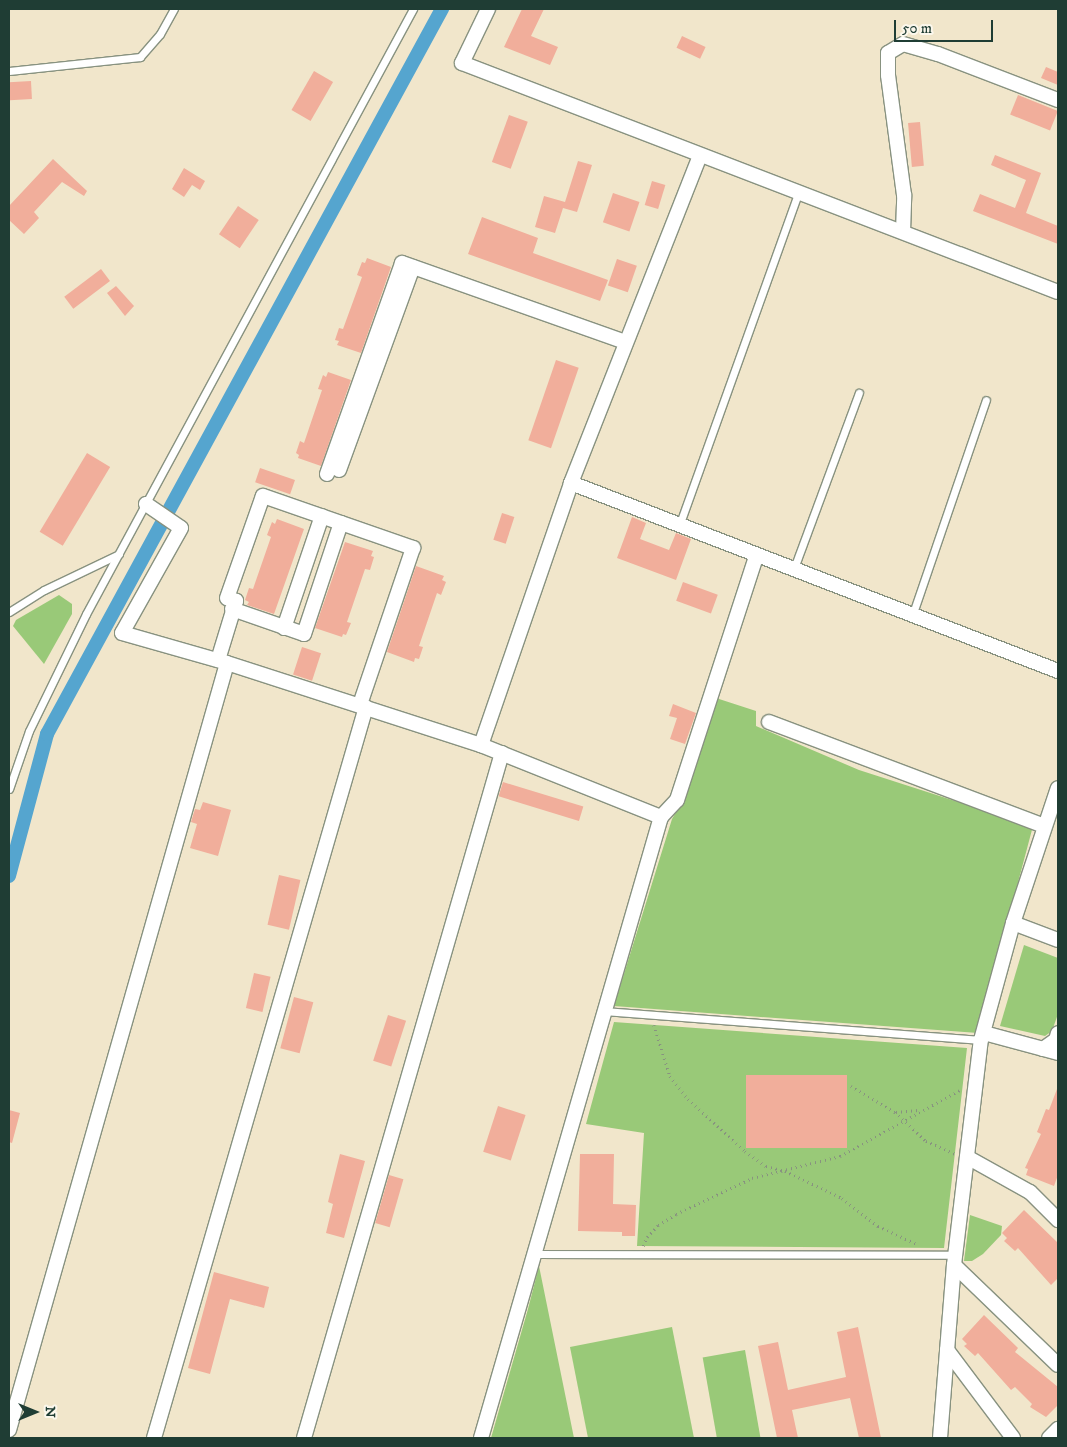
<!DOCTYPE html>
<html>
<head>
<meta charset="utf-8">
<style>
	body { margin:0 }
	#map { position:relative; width:1067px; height:1447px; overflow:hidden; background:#f1e6cb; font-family:"IM FELL DW Pica",serif }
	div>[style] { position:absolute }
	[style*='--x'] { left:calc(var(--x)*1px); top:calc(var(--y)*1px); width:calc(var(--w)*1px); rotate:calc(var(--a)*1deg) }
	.green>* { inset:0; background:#99c978; transform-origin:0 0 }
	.canal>* { height:14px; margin:-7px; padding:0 7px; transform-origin:7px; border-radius:7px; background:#55a5cf }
	.building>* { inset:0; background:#f1ae9b; transform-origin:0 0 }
	.path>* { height:2.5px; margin-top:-1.25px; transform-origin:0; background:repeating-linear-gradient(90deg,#889280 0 1px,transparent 0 5px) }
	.roads { filter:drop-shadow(1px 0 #889280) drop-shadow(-1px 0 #889280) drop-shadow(0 1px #889280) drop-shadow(0 -1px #889280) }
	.lane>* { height:7px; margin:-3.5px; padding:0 3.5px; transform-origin:3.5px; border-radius:3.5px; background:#fff }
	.street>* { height:14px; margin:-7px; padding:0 7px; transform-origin:7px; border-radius:7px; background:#fff }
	span { translate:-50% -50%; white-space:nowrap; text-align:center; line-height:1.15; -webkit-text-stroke:4.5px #fbf7ec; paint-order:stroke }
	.frame { position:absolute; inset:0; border:10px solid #1f3d34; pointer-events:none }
	.north { position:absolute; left:10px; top:1387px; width:50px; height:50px; -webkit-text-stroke:4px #fbf7ec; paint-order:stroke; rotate:90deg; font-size:14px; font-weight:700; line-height:20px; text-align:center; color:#1f3d34 }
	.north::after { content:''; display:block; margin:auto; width:18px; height:22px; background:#1f3d34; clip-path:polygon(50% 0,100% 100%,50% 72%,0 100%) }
	.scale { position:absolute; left:894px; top:20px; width:99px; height:22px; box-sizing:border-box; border:2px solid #1f3d34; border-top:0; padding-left:6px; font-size:15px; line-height:18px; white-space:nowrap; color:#1f3d34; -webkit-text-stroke:4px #fbf7ec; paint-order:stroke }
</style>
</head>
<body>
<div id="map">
	<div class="green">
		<i style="clip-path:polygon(59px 595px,72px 604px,72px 614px,44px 664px,13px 626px,16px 620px)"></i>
		<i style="clip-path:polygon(716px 698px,756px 711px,756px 726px,859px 770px,1033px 826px,978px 1033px,614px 1006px,672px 819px,684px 799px)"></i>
		<i style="clip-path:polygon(1024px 945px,1058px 958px,1058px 1014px,1052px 1031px,1045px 1036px,1000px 1026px)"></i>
		<i style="clip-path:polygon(614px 1022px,967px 1048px,944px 1248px,637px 1246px,644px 1133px,586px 1124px)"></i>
		<i style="clip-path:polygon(970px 1215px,1002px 1226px,1001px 1235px,983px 1254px,972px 1261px,964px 1261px)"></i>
		<i style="clip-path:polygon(539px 1266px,574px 1438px,491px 1438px,528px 1309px)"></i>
		<i style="clip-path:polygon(672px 1327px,694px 1438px,588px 1438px,570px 1347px)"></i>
		<i style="left:745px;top:1350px;width:89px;height:43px;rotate:80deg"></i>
	</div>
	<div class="canal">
		<i style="--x:9;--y:876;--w:147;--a:-75"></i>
		<i style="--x:47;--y:734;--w:826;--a:-61.42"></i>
	</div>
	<div class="building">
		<i style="clip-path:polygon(522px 9px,544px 9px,531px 36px,558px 47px,550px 65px,504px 47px)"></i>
		<i style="left:682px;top:36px;width:26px;height:13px;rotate:25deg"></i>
		<i style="clip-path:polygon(1046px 67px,1058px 72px,1058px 85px,1041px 78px)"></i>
		<i style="left:314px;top:71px;width:22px;height:45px;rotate:30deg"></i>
		<i style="left:31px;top:81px;width:18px;height:22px;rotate:87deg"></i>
		<i style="left:1018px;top:95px;width:43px;height:21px;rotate:22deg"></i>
		<i style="left:509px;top:115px;width:20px;height:50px;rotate:20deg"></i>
		<i style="left:920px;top:122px;width:44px;height:12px;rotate:85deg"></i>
		<i style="clip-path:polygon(995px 155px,1041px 173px,1026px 213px,1058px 226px,1058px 244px,973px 211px,980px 194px,1015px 208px,1026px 180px,991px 165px)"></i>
		<i style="clip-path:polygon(53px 159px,87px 191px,84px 196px,62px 182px,34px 212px,39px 218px,24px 234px,9px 220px,9px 206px)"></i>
		<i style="clip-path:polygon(578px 161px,592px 165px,577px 212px,563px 208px,555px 233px,535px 227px,544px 196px,565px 202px)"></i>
		<i style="clip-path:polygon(184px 168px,205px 181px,200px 190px,192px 185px,184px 197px,172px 189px)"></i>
		<i style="left:652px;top:181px;width:14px;height:25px;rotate:17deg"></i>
		<i style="left:613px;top:193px;width:28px;height:31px;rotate:19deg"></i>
		<i style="left:238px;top:206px;width:25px;height:34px;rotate:34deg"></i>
		<i style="clip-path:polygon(482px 217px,538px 238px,533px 253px,608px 280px,600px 301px,468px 254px)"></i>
		<i style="clip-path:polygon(367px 258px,391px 267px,361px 353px,337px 345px,339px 341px,335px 340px,339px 328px,343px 329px,362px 277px,357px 275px,362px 262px,365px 263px)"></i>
		<i style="left:617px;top:259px;width:21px;height:28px;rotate:19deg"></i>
		<i style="left:101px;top:269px;width:15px;height:46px;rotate:53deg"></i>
		<i style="clip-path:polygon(116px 286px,134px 306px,125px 316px,107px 293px)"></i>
		<i style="left:556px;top:360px;width:24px;height:85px;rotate:19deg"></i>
		<i style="clip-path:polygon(328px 372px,351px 380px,321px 466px,298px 458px,299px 455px,296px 453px,300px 441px,304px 443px,322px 390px,318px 389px,323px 375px,326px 377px)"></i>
		<i style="left:87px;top:453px;width:27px;height:92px;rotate:31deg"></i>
		<i style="left:260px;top:468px;width:37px;height:15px;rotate:19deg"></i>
		<i style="left:502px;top:513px;width:13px;height:28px;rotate:18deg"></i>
		<i style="clip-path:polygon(632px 517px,646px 523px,640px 539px,669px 550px,676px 533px,691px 539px,676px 580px,617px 558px)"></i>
		<i style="clip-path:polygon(277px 519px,304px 529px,274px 614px,247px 605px,249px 602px,245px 600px,249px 588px,253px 589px,271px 537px,267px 535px,272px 522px,275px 524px)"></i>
		<i style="clip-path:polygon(345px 542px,373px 551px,371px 556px,374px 557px,370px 570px,365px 569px,347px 622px,351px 623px,346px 635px,343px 634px,342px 637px,315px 628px)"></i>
		<i style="clip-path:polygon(416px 566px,444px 576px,442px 580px,446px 582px,441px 595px,437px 593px,419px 646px,423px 647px,419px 659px,415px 658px,414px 662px,387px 652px)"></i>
		<i style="left:683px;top:582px;width:37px;height:20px;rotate:20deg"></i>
		<i style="left:302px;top:647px;width:20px;height:29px;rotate:18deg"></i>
		<i style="clip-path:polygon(673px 704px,696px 713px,685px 744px,670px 739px,677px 718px,669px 716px)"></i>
		<i style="left:503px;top:782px;width:84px;height:15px;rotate:17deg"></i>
		<i style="clip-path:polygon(203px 802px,231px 810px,218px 856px,190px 848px,197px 824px,191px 822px,195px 809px,200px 810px)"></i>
		<i style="left:279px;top:875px;width:22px;height:51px;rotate:13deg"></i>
		<i style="left:254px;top:973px;width:17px;height:36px;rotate:13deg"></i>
		<i style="left:294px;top:997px;width:20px;height:53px;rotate:15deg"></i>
		<i style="left:388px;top:1015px;width:19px;height:48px;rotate:18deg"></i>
		<i style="left:746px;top:1075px;width:101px;height:73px"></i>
		<i style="clip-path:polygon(1057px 1089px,1058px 1175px,1054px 1186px,1026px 1175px,1028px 1169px,1025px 1168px,1041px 1134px,1037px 1132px,1046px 1109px,1049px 1110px)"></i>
		<i style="left:498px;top:1106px;width:29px;height:48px;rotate:18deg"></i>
		<i style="clip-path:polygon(9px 1110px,20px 1113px,12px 1143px,9px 1142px)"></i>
		<i style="clip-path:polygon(340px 1154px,365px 1161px,344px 1238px,326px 1233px,333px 1204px,328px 1202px)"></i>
		<i style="clip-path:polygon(580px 1154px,614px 1154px,613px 1204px,636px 1205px,635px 1236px,622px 1236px,622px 1232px,578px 1231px)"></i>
		<i style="left:389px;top:1175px;width:15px;height:50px;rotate:16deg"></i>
		<i style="clip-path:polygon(1024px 1210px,1058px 1243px,1058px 1278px,1051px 1285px,1018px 1248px,1015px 1251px,1004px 1241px,1007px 1238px,1002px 1233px)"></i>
		<i style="clip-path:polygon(214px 1272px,269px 1287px,264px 1308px,230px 1299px,210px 1374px,188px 1368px)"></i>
		<i style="clip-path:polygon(984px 1315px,1018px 1348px,1015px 1352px,1058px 1387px,1058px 1405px,1046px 1417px,1030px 1407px,1032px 1404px,1015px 1387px,1011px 1390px,978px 1353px,975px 1356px,964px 1346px,967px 1344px,962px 1339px)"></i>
		<i style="clip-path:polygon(858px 1327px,881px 1438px,859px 1438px,850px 1398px,792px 1410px,798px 1438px,777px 1438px,758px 1346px,778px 1342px,788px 1390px,846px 1377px,837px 1332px)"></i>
	</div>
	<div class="path">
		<i style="--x:654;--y:1025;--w:53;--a:72.6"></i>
		<i style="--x:670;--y:1076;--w:29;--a:52"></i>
		<i style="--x:688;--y:1099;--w:77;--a:42.4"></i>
		<i style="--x:745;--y:1151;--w:26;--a:36"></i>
		<i style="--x:766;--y:1166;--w:20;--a:15"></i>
		<i style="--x:785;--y:1171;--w:63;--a:25.3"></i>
		<i style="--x:842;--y:1198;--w:46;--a:37.9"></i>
		<i style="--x:878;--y:1226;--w:43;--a:24.8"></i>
		<i style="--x:851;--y:1086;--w:51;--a:30.6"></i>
		<i style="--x:895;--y:1112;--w:42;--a:43.1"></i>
		<i style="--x:926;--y:1141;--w:32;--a:24"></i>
		<i style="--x:896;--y:1112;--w:22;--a:-5"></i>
		<i style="--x:643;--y:1246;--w:10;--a:-66"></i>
		<i style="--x:647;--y:1237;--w:16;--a:-47"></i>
		<i style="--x:658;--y:1225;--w:21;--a:-31"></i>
		<i style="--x:676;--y:1214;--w:84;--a:-25.3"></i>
		<i style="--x:752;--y:1178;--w:91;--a:-14"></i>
		<i style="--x:840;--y:1156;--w:139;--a:-28.8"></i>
	</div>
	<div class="roads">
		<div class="lane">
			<i style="--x:9;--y:71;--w:132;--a:-6.1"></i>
			<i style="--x:140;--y:57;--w:30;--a:-49"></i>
			<i style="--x:160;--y:34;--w:29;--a:-61"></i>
			<i style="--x:679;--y:526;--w:354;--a:-70.3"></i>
			<i style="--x:793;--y:571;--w:190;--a:-69.7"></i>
			<i style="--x:9;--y:612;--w:41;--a:-32.2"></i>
			<i style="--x:44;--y:590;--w:83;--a:-25.6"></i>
			<i style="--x:912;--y:616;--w:228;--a:-71.1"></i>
			<i style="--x:9;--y:789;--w:61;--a:-71"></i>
			<i style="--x:29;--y:731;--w:130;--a:-64"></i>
			<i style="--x:86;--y:614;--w:688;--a:-61.61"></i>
			<i style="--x:604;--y:1011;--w:378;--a:4.4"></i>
			<i style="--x:534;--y:1254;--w:421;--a:0.1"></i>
		</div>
		<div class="street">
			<i style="--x:488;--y:9;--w:60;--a:115.7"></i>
			<i style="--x:462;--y:63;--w:638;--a:21.02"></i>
			<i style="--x:903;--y:232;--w:37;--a:-88"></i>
			<i style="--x:904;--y:195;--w:121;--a:-97.6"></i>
			<i style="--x:888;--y:75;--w:22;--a:-90"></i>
			<i style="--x:888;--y:53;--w:17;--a:-31"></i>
			<i style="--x:903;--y:44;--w:36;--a:16"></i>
			<i style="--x:938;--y:54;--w:129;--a:21"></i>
			<i style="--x:339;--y:470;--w:216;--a:-70"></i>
			<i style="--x:327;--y:474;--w:224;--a:-70.4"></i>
			<i style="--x:402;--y:263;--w:237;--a:19.5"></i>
			<i style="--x:571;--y:483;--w:522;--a:21.11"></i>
			<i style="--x:146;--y:504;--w:42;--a:34.4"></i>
			<i style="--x:181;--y:528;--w:120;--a:119.3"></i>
			<i style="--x:122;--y:633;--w:109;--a:15.9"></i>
			<i style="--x:227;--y:663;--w:267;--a:17.9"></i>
			<i style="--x:481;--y:745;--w:194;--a:21.8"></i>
			<i style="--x:232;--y:609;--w:76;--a:19.1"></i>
			<i style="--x:304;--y:634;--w:117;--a:-71.6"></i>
			<i style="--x:284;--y:628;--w:118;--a:-71.3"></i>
			<i style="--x:218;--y:660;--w:62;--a:-73"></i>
			<i style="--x:236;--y:601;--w:9;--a:-162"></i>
			<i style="--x:227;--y:598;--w:108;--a:-70.6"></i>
			<i style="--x:263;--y:496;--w:159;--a:19.1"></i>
			<i style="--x:413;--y:548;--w:166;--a:108.7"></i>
			<i style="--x:769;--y:722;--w:294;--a:20.7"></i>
			<i style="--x:481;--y:745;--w:277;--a:-71"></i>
			<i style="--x:571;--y:483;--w:352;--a:-68.5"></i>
			<i style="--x:1013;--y:923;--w:48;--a:20.7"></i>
			<i style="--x:984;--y:1033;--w:77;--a:15.1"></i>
			<i style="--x:1043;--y:1049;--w:16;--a:-35"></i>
			<i style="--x:1056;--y:1040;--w:7;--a:-74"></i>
			<i style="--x:967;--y:1157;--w:72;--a:29.1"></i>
			<i style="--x:1030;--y:1192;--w:40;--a:45"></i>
			<i style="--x:954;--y:1265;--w:144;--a:43.9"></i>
			<i style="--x:947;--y:1350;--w:110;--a:53.1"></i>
			<i style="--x:9;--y:1430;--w:797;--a:-74.13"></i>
			<i style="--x:154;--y:1438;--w:761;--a:-73.83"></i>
			<i style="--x:304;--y:1438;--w:713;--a:-73.88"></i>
			<i style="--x:481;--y:1438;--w:647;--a:-73.84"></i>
			<i style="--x:661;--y:817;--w:23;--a:-47"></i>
			<i style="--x:677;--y:800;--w:256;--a:-72"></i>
			<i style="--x:940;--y:1438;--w:174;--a:-85.4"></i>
			<i style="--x:954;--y:1265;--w:227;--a:-83.2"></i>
			<i style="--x:981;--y:1040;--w:121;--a:-74.7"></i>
			<i style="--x:1013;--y:923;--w:142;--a:-71.6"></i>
			<i style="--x:1049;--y:1438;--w:13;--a:-45"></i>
		</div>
	</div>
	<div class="frame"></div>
	<div class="north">N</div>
	<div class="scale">50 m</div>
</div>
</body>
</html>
